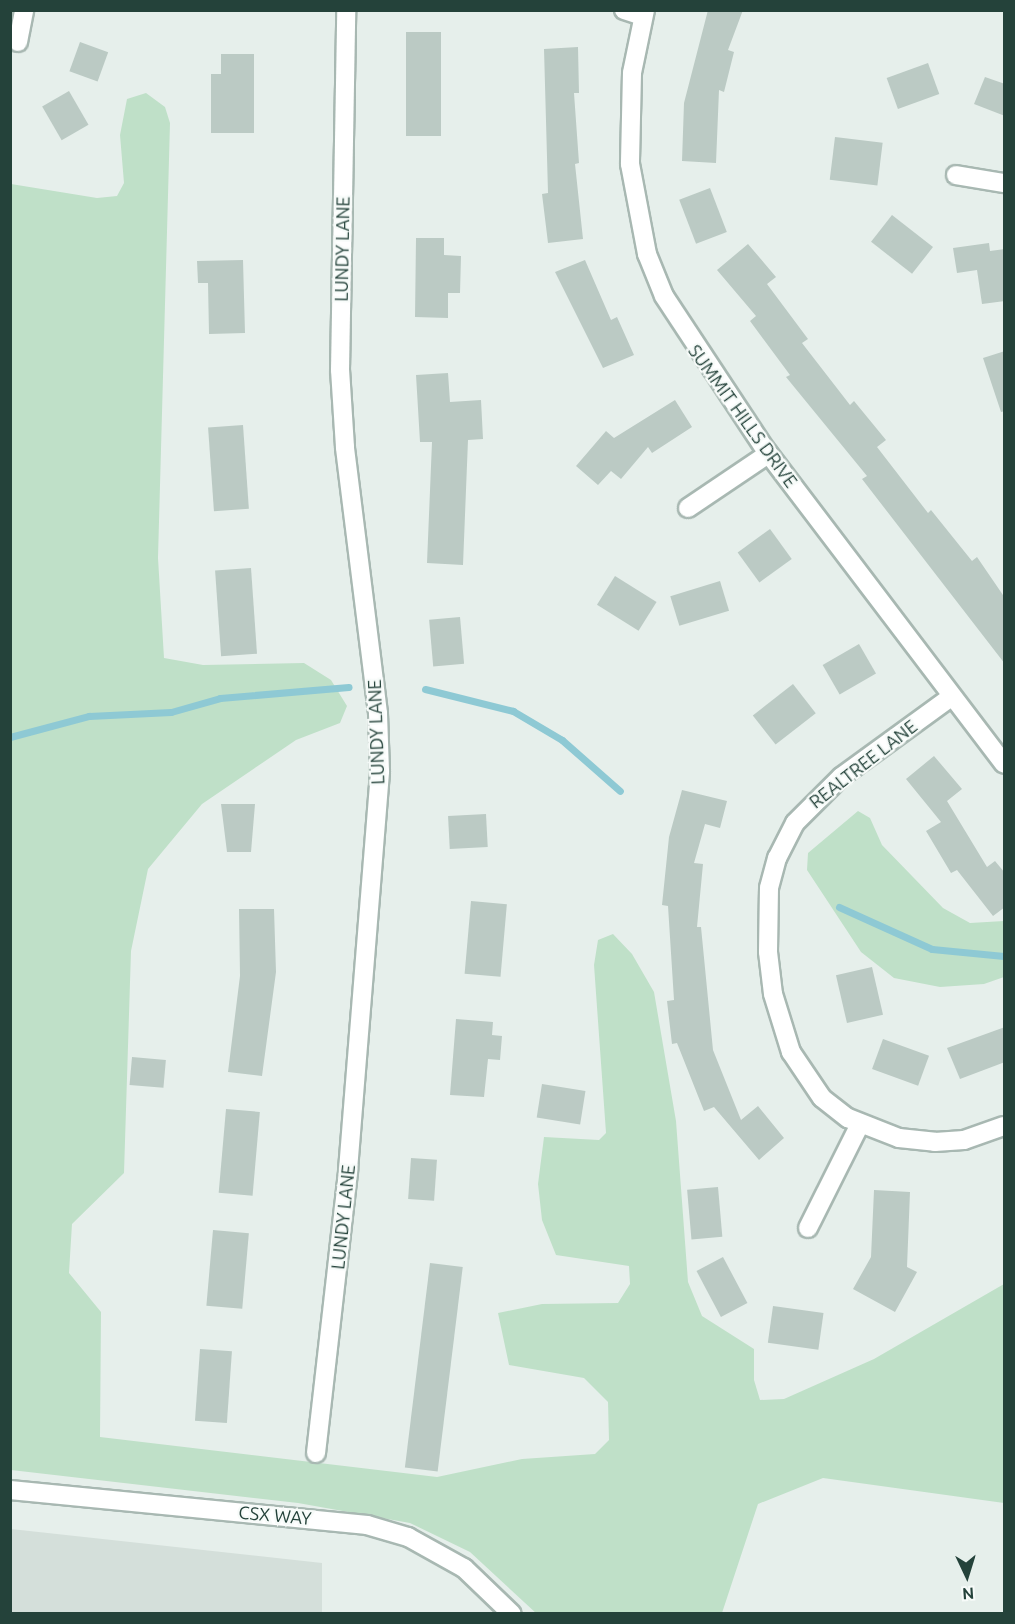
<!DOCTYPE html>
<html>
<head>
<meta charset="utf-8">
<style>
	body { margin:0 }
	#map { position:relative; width:1015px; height:1624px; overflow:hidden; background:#e6efeb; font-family:Ubuntu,sans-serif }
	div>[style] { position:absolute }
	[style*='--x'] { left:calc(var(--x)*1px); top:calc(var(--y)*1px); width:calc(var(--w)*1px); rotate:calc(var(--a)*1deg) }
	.built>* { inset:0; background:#d4dfda }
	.green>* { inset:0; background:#bfe0c8 }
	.stream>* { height:7px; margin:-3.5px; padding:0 3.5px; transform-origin:3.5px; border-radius:3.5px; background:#8ec9d4 }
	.building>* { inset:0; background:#bbcac4; transform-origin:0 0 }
	.roads { filter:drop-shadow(2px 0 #a8b8b2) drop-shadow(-2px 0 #a8b8b2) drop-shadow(0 2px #a8b8b2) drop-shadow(0 -2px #a8b8b2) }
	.street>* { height:18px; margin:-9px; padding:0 9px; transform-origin:9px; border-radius:9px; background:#fff }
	span { translate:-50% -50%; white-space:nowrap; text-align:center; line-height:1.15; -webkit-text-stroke:4.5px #f7fbf9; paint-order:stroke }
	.street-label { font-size:18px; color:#24423a }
	.frame { position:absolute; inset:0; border:12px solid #24423a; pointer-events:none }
	.north { position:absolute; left:937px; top:1546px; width:60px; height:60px; -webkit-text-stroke:4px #f7fbf9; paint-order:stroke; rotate:176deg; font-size:16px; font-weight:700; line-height:24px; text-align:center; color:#24423a }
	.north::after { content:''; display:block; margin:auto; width:21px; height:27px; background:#24423a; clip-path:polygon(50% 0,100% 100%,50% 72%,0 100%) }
</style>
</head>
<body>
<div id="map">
	<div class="built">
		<i style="clip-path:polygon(11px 1529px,322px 1563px,322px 1613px,11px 1613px)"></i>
	</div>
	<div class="green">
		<i style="clip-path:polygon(146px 93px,165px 107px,170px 123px,158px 558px,164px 658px,203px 665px,304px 663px,331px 680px,347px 706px,340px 723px,296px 740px,202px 804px,148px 869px,131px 951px,124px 1173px,72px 1224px,69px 1273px,101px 1312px,100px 1437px,437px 1477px,522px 1459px,595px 1454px,609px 1440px,608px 1402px,584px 1378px,509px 1365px,498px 1313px,542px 1304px,618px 1303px,630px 1284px,629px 1266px,556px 1255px,542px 1220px,538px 1184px,544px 1137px,599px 1140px,606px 1133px,594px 965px,598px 940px,613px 934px,632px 954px,654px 992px,676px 1121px,688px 1282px,702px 1316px,754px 1349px,754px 1380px,760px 1400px,784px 1399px,874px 1359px,1004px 1284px,1004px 1503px,823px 1478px,758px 1504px,722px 1613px,537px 1614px,470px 1552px,410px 1523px,298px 1503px,11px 1470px,11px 184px,97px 198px,117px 196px,124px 183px,120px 135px,127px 99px)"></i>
		<i style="clip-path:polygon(858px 811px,870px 818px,882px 845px,943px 908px,970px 923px,1004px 921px,1004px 977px,984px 984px,940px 987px,894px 978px,861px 952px,807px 870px,808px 853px)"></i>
	</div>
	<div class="stream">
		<i style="--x:425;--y:689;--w:91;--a:14"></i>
		<i style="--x:513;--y:711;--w:57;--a:30.6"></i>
		<i style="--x:562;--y:740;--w:77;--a:41.3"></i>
		<i style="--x:10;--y:737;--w:82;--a:-14.9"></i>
		<i style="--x:89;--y:716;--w:82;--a:-2.8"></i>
		<i style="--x:171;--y:712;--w:51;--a:-15.9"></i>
		<i style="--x:220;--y:698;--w:129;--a:-4.9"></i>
		<i style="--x:839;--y:907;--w:102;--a:24.3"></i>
		<i style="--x:932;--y:949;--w:72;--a:5.6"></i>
	</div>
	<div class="building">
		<i style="clip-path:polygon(708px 10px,743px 10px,728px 50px,734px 52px,724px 92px,719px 90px,716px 163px,682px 161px,684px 103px)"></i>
		<i style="left:406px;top:32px;width:35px;height:104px"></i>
		<i style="left:80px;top:42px;width:30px;height:31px;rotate:20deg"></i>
		<i style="clip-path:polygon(578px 47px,579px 93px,574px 93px,579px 163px,575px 164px,583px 239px,548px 243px,542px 194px,548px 193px,544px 49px)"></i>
		<i style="clip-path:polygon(221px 54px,254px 54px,254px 133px,211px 133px,211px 74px,221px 74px)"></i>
		<i style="left:928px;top:63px;width:33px;height:44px;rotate:70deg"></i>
		<i style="clip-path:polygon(985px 77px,1005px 84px,1005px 116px,974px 104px)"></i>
		<i style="left:69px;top:91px;width:39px;height:31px;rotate:60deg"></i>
		<i style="left:835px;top:137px;width:48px;height:43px;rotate:7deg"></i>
		<i style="left:710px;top:188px;width:47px;height:33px;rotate:69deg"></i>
		<i style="left:892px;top:215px;width:52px;height:34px;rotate:38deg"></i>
		<i style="clip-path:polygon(416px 238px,444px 238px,444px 255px,461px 256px,460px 293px,448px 293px,448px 318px,415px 317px)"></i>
		<i style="clip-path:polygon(989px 243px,990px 251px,1005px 249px,1005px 301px,982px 304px,977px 270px,957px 273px,953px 248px)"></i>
		<i style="clip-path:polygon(748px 244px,776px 277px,767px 284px,808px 339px,802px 343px,850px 405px,854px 401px,886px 440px,877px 447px,928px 513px,931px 510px,972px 561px,977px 557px,1005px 598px,1005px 664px,862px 479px,867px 476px,786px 377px,790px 375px,750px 321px,756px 316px,717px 270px)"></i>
		<i style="clip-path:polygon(243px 260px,245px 333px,209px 334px,208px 283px,198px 283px,197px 261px)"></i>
		<i style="clip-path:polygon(585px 260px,611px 320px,617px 317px,634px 355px,603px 368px,555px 272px)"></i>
		<i style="clip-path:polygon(1005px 351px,1005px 411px,1001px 412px,983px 358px)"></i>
		<i style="clip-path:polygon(448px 373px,450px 402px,481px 400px,483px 439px,468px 440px,463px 565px,427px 563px,432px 442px,420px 442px,416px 375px)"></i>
		<i style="clip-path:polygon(675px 400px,692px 427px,652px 453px,648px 447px,621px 479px,611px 471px,598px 485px,576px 466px,606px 431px,614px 438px)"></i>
		<i style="left:243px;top:425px;width:84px;height:35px;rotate:86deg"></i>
		<i style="left:770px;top:529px;width:37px;height:40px;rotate:54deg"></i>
		<i style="left:251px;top:568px;width:86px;height:36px;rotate:86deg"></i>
		<i style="left:615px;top:576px;width:49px;height:34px;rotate:32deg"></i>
		<i style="left:720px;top:581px;width:31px;height:52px;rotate:73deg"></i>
		<i style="left:460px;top:617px;width:47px;height:31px;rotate:85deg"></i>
		<i style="left:859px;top:644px;width:34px;height:42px;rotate:60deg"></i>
		<i style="left:793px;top:684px;width:37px;height:51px;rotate:52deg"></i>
		<i style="clip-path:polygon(934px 756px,962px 789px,947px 801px,987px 867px,995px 861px,1005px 873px,1005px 907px,993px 916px,957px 870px,951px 873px,926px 831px,941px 822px,906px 779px)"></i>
		<i style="clip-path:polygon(682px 790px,727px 801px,720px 828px,705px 824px,694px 863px,703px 864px,697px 927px,701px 927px,713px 1050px,741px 1120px,758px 1106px,784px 1138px,759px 1160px,714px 1107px,704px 1111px,677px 1043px,672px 1044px,667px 1001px,674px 1000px,668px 906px,662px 905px,669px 837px)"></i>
		<i style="clip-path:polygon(221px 804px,255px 804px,251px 852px,227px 852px)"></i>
		<i style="left:486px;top:814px;width:33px;height:38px;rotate:87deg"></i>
		<i style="left:471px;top:901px;width:36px;height:73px;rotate:5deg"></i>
		<i style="clip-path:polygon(239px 909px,274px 909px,276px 972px,262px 1076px,228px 1072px,240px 976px)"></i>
		<i style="left:872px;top:967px;width:49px;height:37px;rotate:77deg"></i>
		<i style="clip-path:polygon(456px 1019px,493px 1022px,492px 1035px,502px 1036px,500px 1060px,488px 1059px,484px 1097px,450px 1095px)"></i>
		<i style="clip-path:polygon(1005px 1027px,1005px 1062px,960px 1079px,947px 1048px)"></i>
		<i style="left:883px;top:1039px;width:49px;height:32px;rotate:20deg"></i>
		<i style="left:132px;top:1057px;width:34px;height:28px;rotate:5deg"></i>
		<i style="left:542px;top:1084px;width:44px;height:34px;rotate:9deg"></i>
		<i style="left:226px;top:1109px;width:34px;height:84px;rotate:5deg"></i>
		<i style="left:411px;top:1158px;width:26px;height:41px;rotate:4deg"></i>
		<i style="left:718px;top:1187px;width:50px;height:31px;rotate:85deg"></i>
		<i style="clip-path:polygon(874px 1190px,910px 1192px,907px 1267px,917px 1272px,895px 1312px,853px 1289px,871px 1257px)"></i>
		<i style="left:213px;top:1230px;width:36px;height:76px;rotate:5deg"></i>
		<i style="left:723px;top:1257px;width:52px;height:30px;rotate:62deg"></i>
		<i style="left:430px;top:1263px;width:33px;height:206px;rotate:7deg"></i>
		<i style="left:773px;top:1306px;width:51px;height:37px;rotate:8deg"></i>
		<i style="left:200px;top:1349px;width:32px;height:72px;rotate:4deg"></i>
	</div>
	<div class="roads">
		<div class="street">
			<i style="--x:624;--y:10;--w:20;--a:18"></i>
			<i style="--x:645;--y:10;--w:64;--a:101.7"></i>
			<i style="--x:632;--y:73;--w:91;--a:91.3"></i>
			<i style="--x:630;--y:164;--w:92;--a:79.3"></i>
			<i style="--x:647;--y:254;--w:45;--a:68"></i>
			<i style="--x:664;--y:296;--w:183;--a:56.6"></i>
			<i style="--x:765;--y:449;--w:395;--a:52.8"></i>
			<i style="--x:18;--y:42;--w:33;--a:-79"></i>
			<i style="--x:956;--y:175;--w:49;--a:9.5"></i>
			<i style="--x:688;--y:508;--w:97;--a:-34"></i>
			<i style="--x:951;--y:697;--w:136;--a:144"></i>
			<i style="--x:841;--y:777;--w:65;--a:135"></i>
			<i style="--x:795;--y:823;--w:39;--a:117"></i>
			<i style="--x:777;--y:858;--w:31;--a:105"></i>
			<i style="--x:769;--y:888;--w:64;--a:90.9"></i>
			<i style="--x:768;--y:952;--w:42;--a:83.2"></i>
			<i style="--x:773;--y:994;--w:61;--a:72.8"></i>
			<i style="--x:791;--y:1052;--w:55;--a:56"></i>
			<i style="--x:822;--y:1098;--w:33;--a:38"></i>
			<i style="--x:848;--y:1118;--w:55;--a:21.4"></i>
			<i style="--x:899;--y:1138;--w:36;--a:6"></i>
			<i style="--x:935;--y:1142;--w:29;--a:-4"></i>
			<i style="--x:964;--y:1140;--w:42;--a:-19.3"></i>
			<i style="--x:808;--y:1228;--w:116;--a:-63.4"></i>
			<i style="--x:316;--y:1453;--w:285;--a:-83.5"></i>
			<i style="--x:348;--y:1170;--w:400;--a:-85.4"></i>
			<i style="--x:380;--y:771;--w:58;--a:-92"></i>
			<i style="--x:378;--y:713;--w:268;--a:-97.1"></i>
			<i style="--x:345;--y:447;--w:77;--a:-93.7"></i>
			<i style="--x:340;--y:370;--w:360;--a:-89"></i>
			<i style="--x:10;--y:1490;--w:359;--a:5.6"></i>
			<i style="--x:367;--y:1525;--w:43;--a:16.3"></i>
			<i style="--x:408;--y:1537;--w:64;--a:29"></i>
			<i style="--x:464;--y:1568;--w:66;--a:43.8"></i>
		</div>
	</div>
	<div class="street-label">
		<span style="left:342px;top:249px;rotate:-89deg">LUNDY LANE</span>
		<span style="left:743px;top:416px;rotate:54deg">SUMMIT HILLS DRIVE</span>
		<span style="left:376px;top:732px;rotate:-92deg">LUNDY LANE</span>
		<span style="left:863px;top:764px;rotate:-38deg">REALTREE LANE</span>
		<span style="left:343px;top:1217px;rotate:-84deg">LUNDY LANE</span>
		<span style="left:275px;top:1515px;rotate:5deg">CSX WAY</span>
	</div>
	<div class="frame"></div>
	<div class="north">N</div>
</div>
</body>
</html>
